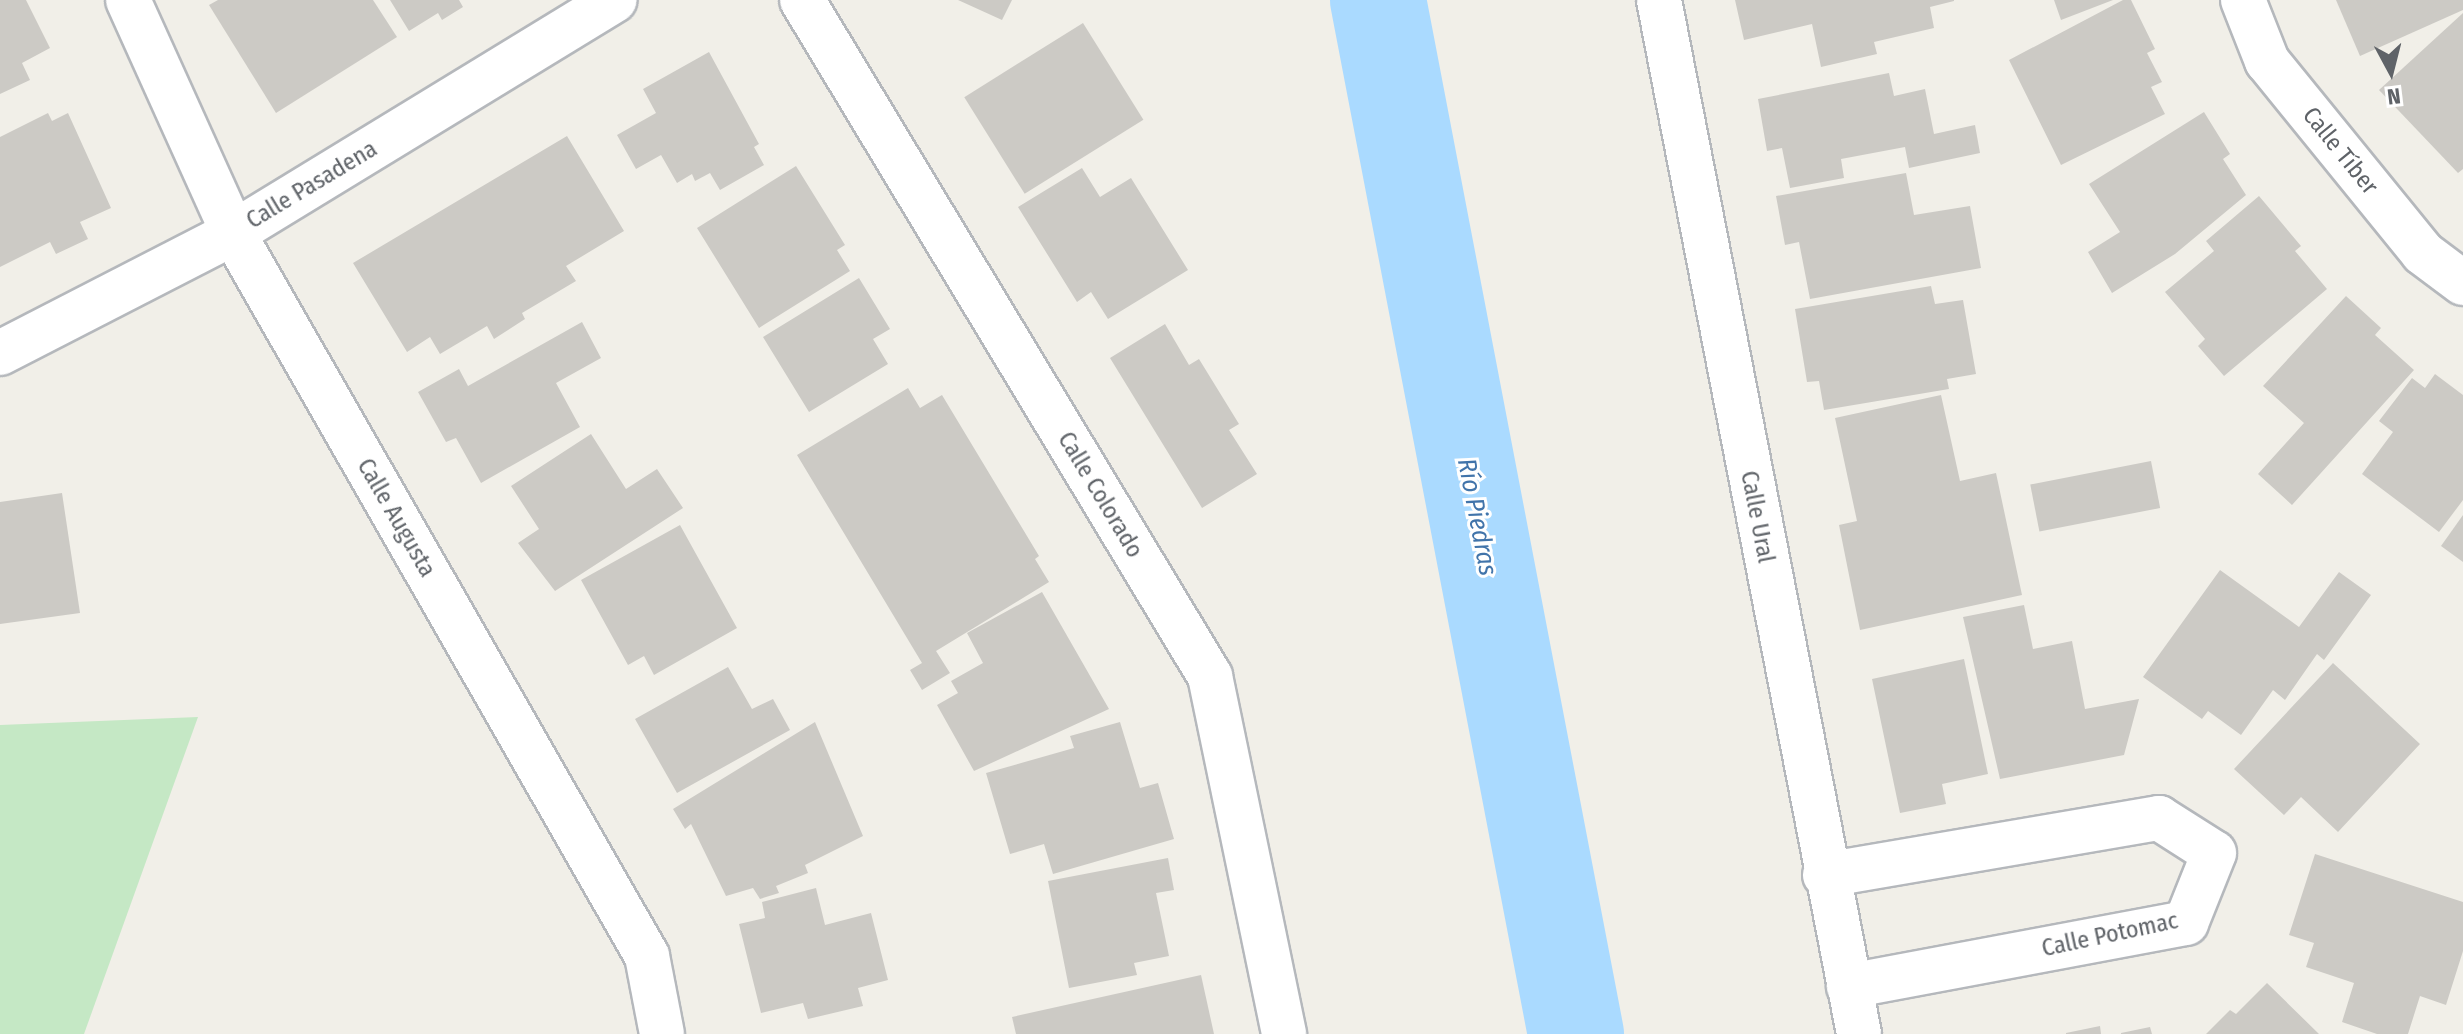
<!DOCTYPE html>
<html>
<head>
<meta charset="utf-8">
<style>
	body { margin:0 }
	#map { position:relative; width:2463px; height:1034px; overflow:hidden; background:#f1efe8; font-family:"Fira Sans Condensed",sans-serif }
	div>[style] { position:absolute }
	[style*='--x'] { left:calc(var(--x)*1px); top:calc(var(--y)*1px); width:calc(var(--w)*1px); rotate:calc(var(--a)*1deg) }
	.green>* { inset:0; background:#c5e8c5 }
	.river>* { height:96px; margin:-48px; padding:0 48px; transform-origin:48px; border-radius:48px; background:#aadaff }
	.building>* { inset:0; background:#cccac5; transform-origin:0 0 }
	.roads { filter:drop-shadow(2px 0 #b5b8bc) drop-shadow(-2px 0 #b5b8bc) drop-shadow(0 2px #b5b8bc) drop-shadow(0 -2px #b5b8bc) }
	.minor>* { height:44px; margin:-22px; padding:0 22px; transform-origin:22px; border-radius:22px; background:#fff }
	span { translate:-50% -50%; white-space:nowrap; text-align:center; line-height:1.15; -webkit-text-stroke:6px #fff; paint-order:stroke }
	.street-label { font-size:24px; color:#5f6368 }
	.water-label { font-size:26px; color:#4174aa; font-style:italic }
	.north { position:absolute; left:2351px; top:32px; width:80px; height:80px; -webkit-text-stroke:6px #fff; paint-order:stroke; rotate:173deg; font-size:22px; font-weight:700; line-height:32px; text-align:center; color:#5f6368 }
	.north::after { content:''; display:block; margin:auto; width:28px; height:36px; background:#5f6368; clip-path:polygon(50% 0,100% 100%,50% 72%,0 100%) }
</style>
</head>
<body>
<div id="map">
	<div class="green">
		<i style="clip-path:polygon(198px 717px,84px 1034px,0 1034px,0 725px)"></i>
	</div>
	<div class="river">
		<i style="--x:1378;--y:0;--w:1053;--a:79.16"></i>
	</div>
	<div class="building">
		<i style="clip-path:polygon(0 0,26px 0,50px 48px,22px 63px,30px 80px,0 94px)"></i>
		<i style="clip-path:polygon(218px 0,373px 0,397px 37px,276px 113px,209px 5px)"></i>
		<i style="clip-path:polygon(390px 0,459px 0,463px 7px,442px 20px,438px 13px,409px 31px)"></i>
		<i style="clip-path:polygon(958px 0,1012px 0,1002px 20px)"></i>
		<i style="clip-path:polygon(1735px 0,1954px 0,1954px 1px,1930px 7px,1934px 28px,1874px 42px,1877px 54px,1821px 67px,1812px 24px,1744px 40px)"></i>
		<i style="clip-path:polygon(2054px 0,2113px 0,2061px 20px)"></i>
		<i style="clip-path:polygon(2123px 0,2131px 0,2155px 49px,2147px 53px,2162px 82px,2151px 87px,2165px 114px,2061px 165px,2009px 60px)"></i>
		<i style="clip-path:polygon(2336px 0,2463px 0,2463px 10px,2360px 56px)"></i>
		<i style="clip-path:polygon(2463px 13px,2463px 169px,2458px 173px,2379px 90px)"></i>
		<i style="left:1083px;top:23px;width:114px;height:140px;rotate:58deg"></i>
		<i style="clip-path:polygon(709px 52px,759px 144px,754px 147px,764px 165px,720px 190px,710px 173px,695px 181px,692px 174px,677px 183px,661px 155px,636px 169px,617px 135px,656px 113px,643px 89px)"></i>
		<i style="clip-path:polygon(1889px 73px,1894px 96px,1925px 89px,1934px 134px,1975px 125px,1980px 153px,1909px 168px,1905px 147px,1841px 159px,1844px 178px,1790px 188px,1782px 148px,1767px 151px,1758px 99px)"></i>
		<i style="clip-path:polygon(2204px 112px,2230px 154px,2223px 159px,2246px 195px,2175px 254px,2112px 293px,2088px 252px,2120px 232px,2089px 184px)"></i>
		<i style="clip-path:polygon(48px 113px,52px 121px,68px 113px,111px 208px,80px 222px,88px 239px,56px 254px,50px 242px,0 267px,0 137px)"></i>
		<i style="clip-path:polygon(567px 136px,624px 231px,566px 266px,576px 281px,522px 313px,525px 319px,494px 339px,487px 326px,440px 354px,430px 337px,407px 352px,353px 263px)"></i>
		<i style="clip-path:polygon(796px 166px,845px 245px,837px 250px,850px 271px,759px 328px,697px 228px)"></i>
		<i style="clip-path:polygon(1082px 168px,1100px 197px,1131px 178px,1188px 270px,1108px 319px,1091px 292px,1077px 302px,1018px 207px)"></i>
		<i style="clip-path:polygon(1906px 173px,1914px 215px,1970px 206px,1981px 268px,1810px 299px,1799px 242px,1785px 245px,1776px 196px)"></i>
		<i style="clip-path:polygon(2259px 196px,2301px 246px,2295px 251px,2327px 289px,2224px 376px,2198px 346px,2205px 339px,2165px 292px,2214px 251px,2206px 241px)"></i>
		<i style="clip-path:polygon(859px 278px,890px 329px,873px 339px,888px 364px,809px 412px,763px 337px)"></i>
		<i style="clip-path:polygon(1931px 286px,1935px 304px,1963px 300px,1976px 374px,1947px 379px,1949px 389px,1824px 410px,1819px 381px,1807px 382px,1795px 309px)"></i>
		<i style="clip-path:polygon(2346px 296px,2381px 328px,2375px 335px,2414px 370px,2292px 505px,2258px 474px,2304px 423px,2263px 386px)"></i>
		<i style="clip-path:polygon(582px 322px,601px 358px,556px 383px,580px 427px,481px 483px,456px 438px,446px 442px,418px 392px,459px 369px,468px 386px)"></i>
		<i style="clip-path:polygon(1165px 324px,1189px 365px,1199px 359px,1239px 424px,1229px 430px,1257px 474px,1202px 508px,1110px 358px)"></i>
		<i style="clip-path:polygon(2435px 374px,2463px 395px,2463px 500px,2439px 532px,2362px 474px,2393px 432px,2379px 421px,2412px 378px,2425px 388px)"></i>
		<i style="clip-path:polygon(908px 388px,920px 408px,942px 395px,1039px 556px,1035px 559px,1049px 582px,936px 651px,950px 673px,922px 690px,910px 670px,922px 663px,797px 455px)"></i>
		<i style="clip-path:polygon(1941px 395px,1960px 481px,1996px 473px,2022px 595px,1860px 630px,1839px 525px,1857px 521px,1835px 418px)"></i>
		<i style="clip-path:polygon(591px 434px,626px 489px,657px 469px,683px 508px,555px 591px,518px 543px,539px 529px,511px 486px)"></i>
		<i style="left:2151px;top:461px;width:48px;height:123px;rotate:79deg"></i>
		<i style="clip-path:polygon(62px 493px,80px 613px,0 624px,0 502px)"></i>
		<i style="clip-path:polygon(2463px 515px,2463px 562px,2441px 546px)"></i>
		<i style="clip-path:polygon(680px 525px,737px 628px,654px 675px,644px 656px,628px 665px,581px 580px)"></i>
		<i style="clip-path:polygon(2220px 570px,2299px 627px,2339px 572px,2371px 595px,2324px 660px,2317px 654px,2285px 700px,2273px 690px,2241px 735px,2208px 711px,2202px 719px,2143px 677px)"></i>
		<i style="clip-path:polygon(1042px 592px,1109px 709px,974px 771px,937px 705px,958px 693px,951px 681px,983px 663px,967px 633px)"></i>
		<i style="clip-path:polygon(2024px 605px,2033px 649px,2072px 641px,2085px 709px,2139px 699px,2124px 755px,2000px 779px,1963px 617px)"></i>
		<i style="clip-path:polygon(1964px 659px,1988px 774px,1942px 784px,1946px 804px,1900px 813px,1872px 679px)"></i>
		<i style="clip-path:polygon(2333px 663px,2420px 744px,2338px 832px,2301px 797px,2284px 815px,2234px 769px)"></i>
		<i style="clip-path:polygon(728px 667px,752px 709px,773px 699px,790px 730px,677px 793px,635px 719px)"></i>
		<i style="clip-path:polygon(815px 722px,863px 836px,805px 865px,808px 873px,776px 886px,779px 893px,760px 899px,753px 888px,726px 896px,691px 824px,685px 829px,673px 809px)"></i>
		<i style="clip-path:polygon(1120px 722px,1140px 788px,1158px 783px,1174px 839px,1053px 874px,1044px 844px,1010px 854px,986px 773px,1074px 748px,1070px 736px)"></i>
		<i style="clip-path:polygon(2315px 854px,2463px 902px,2463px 951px,2446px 1005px,2420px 996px,2408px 1034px,2377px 1034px,2342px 1022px,2354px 983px,2306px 967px,2314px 943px,2289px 935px)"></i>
		<i style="clip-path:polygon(1168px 858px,1174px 890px,1156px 893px,1169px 956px,1134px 963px,1137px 975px,1069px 988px,1048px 881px)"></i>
		<i style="clip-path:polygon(816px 888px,825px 925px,871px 913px,888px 980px,858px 988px,863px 1006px,808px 1019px,803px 1003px,761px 1013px,739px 924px,765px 918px,762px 902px)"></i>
		<i style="clip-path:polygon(1201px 975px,1214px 1034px,1016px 1034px,1012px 1017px)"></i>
		<i style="clip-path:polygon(2267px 983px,2319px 1034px,2206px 1034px,2230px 1010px,2236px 1014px)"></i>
		<i style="clip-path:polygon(2100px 1026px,2101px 1034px,2066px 1034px,2066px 1033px)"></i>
		<i style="clip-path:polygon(2150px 1027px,2152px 1034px,2121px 1034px,2121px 1033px)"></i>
	</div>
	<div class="roads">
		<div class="minor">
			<i style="--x:128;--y:0;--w:256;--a:65.7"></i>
			<i style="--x:233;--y:233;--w:833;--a:60.2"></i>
			<i style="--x:647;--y:956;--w:79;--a:79.1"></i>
			<i style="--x:802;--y:0;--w:790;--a:58.89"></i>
			<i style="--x:1210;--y:676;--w:366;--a:78.3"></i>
			<i style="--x:1659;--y:0;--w:1053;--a:79.05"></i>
			<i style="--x:2243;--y:0;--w:66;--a:68.5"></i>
			<i style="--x:2267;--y:61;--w:247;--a:50.9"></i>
			<i style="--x:2423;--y:253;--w:50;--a:36.9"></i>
			<i style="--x:0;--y:353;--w:262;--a:-27.2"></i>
			<i style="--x:233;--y:233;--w:447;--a:-31.4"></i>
			<i style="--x:1825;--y:875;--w:339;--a:-9.7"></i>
			<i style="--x:2159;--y:818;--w:65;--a:32.5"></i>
			<i style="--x:2214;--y:853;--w:75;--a:111.8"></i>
			<i style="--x:2186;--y:923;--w:343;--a:169.4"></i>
		</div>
	</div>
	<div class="street-label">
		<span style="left:2340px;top:151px;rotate:51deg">Calle Tíber</span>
		<span style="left:312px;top:185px;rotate:-31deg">Calle Pasadena</span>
		<span style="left:1100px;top:495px;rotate:59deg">Calle Colorado</span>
		<span style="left:1757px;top:517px;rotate:79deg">Calle Ural</span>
		<span style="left:396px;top:518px;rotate:60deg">Calle Augusta</span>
		<span style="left:2110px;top:935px;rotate:-12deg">Calle Potomac</span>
	</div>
	<div class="water-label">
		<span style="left:1477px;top:517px;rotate:79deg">Río Piedras</span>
	</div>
	<div class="north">N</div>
</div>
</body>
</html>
